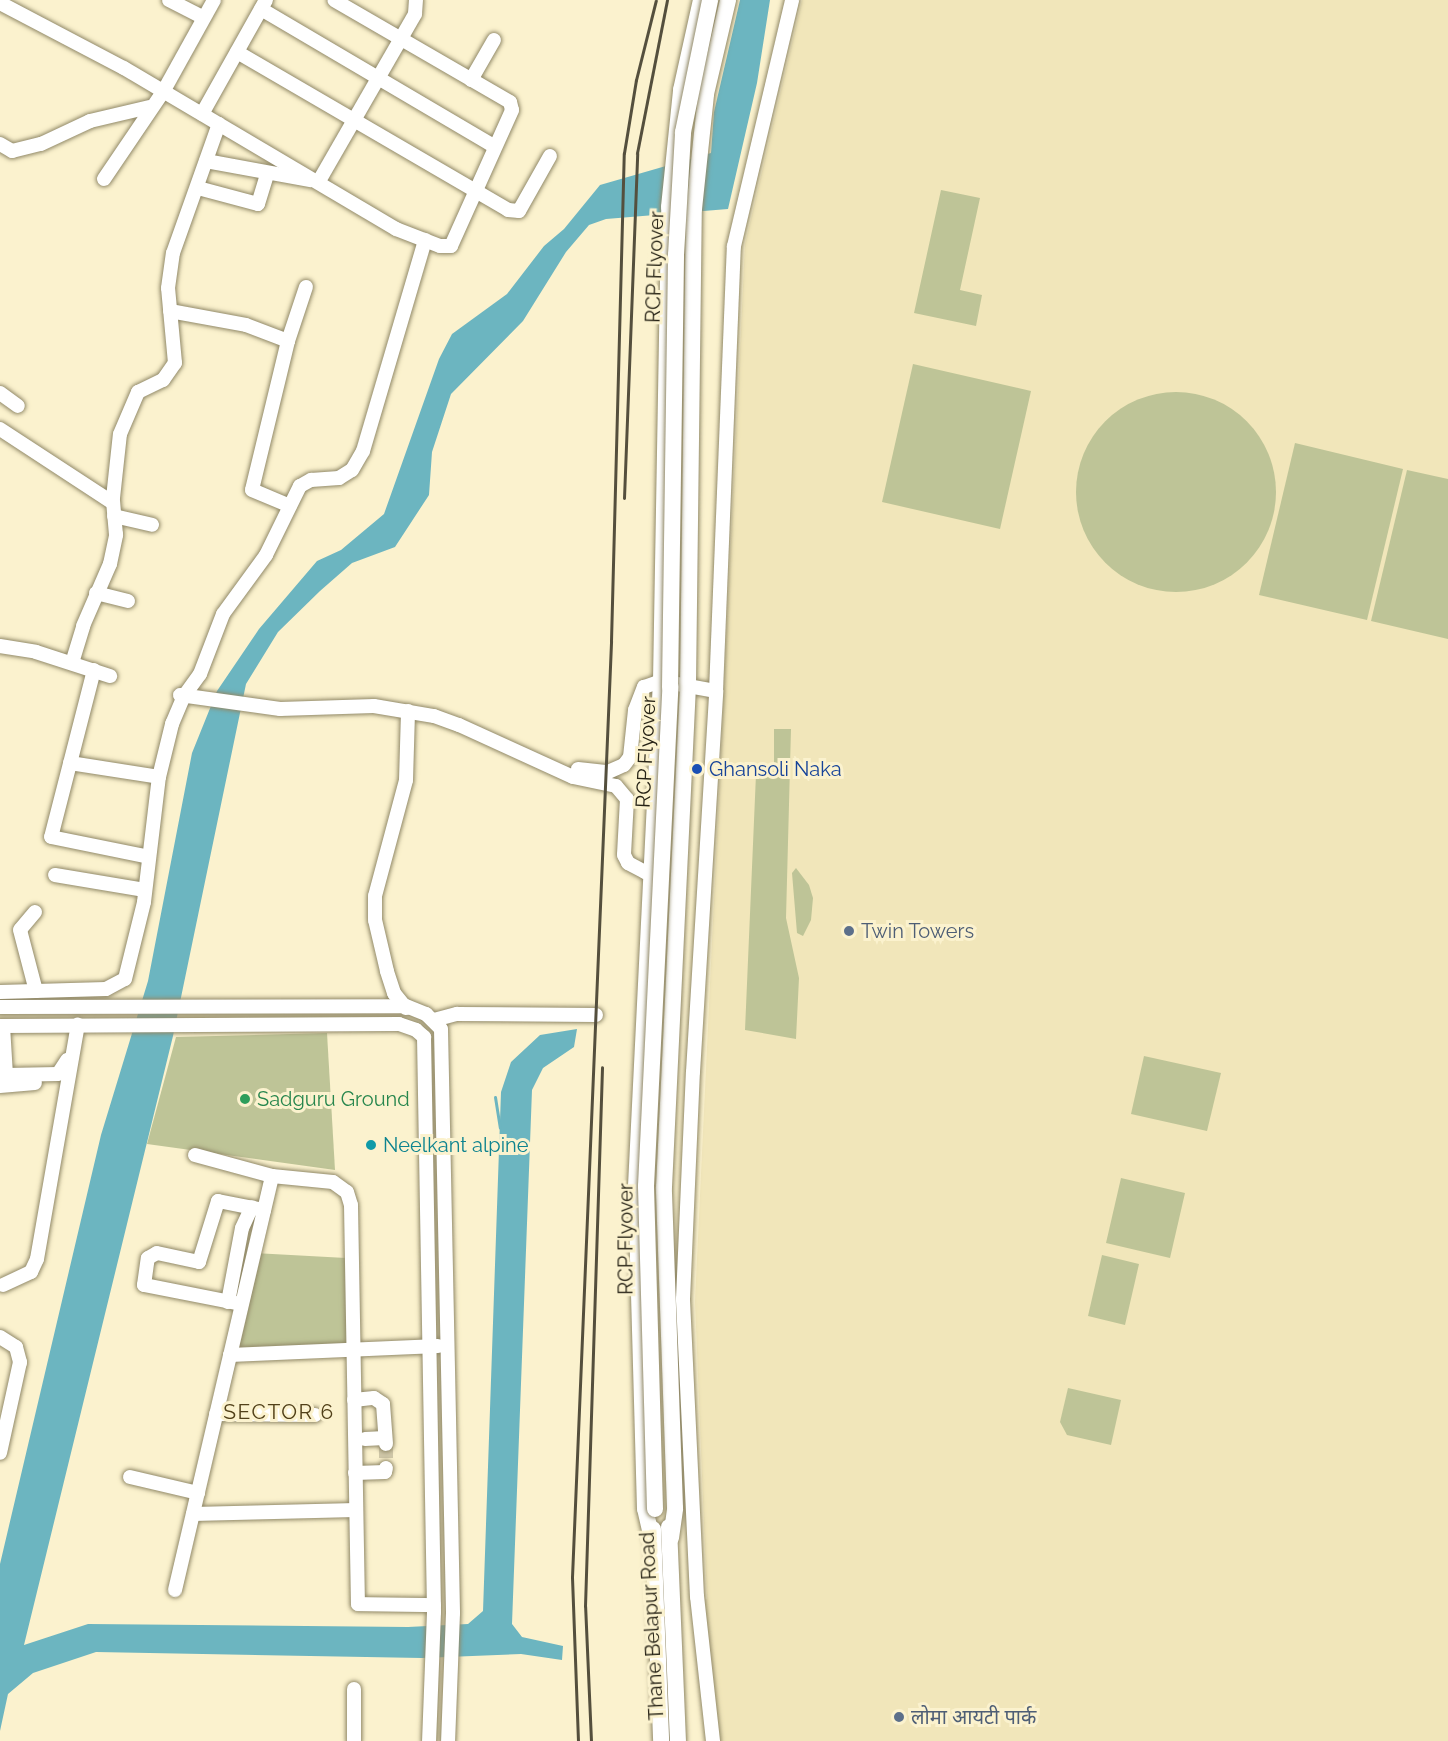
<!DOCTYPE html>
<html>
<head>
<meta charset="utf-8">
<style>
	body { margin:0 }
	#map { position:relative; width:1448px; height:1741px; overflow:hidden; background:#fbf2ce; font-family:Raleway,"Noto Sans Devanagari",sans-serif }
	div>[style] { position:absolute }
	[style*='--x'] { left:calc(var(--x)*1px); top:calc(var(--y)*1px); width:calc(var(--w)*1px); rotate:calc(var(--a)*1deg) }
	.built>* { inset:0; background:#f1e6ba }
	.green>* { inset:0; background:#bec497 }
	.round { border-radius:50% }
	.water>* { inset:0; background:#6cb5c0 }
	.stream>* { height:3px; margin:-1.5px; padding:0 1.5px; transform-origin:1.5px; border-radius:1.5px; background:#6cb5c0 }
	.minor-tunnel>* { height:14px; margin-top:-7px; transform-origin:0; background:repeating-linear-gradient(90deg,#d0c8a9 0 14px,transparent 0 21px) }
	.roads { filter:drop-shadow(0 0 2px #918968) drop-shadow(0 0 2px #918968) }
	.minor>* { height:14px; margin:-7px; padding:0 7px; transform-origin:7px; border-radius:7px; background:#fff }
	.major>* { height:16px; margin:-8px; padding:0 8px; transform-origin:8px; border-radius:8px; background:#fff }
	.rail>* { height:3px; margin:-1.5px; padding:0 1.5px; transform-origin:1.5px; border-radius:1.5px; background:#544f3d }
	.bridges { filter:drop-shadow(0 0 2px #918968) drop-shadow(0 0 2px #918968) }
	.major-bridge>* { height:16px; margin:-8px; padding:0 8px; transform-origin:8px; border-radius:8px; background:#fff }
	.dots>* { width:16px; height:16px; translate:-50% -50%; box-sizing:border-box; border:3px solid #fbf2ce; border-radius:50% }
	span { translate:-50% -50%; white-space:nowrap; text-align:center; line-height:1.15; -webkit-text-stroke:6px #fbf2ce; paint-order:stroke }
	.street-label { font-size:20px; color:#262215 }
	.transit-label { font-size:20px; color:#164399 }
	.left { translate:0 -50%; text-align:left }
	.service-label { font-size:20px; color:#4e5e75 }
	.leisure-label { font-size:20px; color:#27864d }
	.culture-label { font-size:20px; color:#0d838f }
	.neighbourhood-label { font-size:21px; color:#514019; letter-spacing:1.5px }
</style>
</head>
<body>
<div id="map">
	<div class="built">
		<div style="clip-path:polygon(802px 0,1448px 0,1448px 1741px,718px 1741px,703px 1600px,707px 1599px,695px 1301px,745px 244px)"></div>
	</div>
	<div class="green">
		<div style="clip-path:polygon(941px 190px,980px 198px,960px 290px,982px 295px,976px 326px,914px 313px)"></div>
		<div style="clip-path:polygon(913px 364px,1031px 391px,1000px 529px,882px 502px)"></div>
		<div class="round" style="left:1076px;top:392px;width:200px;height:200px"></div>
		<div style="clip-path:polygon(1295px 443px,1403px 469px,1367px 620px,1259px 595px)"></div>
		<div style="clip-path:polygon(1407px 470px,1448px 479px,1448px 639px,1371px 621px)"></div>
		<div style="clip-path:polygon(774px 729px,791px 729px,786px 918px,799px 978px,796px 1039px,745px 1030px,756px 774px,774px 771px)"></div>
		<div style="clip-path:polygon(796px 868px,809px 885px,813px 898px,811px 920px,803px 936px,797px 933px,792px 873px)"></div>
		<div style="clip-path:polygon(327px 1033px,335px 1170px,147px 1144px,176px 1037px)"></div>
		<div style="clip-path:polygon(1144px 1056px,1221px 1073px,1207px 1131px,1131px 1114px)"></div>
		<div style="clip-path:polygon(1121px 1178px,1185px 1193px,1170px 1258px,1106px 1243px)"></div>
		<div style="clip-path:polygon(253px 1253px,346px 1258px,349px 1346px,231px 1350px)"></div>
		<div style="clip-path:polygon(1102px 1255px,1139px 1264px,1125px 1325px,1088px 1316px)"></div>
		<div style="clip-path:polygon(1068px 1388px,1121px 1400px,1111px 1445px,1067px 1435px,1060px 1422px)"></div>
	</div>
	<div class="water">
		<div style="clip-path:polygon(740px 0,770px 0,757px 83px,728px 209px,606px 219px,589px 225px,566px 252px,523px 321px,451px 394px,432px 452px,429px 495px,395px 547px,352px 563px,320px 591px,278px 632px,246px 684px,173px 1036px,24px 1645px,88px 1624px,408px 1627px,468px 1624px,483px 1611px,501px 1092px,511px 1062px,540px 1035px,577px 1029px,574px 1047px,543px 1068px,532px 1090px,512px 1624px,522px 1637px,563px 1646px,562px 1660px,521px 1654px,422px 1658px,96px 1652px,33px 1673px,8px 1694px,0 1731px,0 1564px,101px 1135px,148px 981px,192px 753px,217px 691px,259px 629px,317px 561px,341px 550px,384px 514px,439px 359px,452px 334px,507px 294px,544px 246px,564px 229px,600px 185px,711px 153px,714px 112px)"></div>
	</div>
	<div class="stream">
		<div style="--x:495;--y:1097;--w:31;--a:81"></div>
	</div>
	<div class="minor-tunnel">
		<div style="--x:386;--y:1444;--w:24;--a:90"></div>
	</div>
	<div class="roads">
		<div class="minor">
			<div style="--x:169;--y:0;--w:39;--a:27"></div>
			<div style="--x:0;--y:3;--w:140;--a:27.7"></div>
			<div style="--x:124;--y:68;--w:316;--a:30.6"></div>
			<div style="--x:396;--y:229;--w:47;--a:21.1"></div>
			<div style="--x:440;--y:246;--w:11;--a:0"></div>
			<div style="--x:451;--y:246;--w:149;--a:-65.8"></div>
			<div style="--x:512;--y:110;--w:8;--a:-104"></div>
			<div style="--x:510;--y:102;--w:203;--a:-149.9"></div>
			<div style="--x:261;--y:9;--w:270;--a:30.5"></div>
			<div style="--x:237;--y:52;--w:314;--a:30.2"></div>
			<div style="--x:508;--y:210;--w:11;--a:5"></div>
			<div style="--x:519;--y:211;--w:63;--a:-60.6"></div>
			<div style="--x:471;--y:80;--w:46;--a:-60.1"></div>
			<div style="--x:202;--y:114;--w:131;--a:-60.7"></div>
			<div style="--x:0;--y:144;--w:14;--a:30"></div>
			<div style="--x:12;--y:151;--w:30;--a:-14"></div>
			<div style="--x:41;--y:144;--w:54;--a:-25.1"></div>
			<div style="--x:90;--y:121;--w:61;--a:-13.3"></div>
			<div style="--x:206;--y:161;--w:106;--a:10.4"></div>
			<div style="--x:104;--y:179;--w:105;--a:-55.9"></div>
			<div style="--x:163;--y:92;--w:105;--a:-61"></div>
			<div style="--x:319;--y:181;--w:193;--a:-60.1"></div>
			<div style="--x:415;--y:14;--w:14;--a:-86"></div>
			<div style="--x:198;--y:188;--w:62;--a:14.9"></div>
			<div style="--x:258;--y:204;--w:31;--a:-73"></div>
			<div style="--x:170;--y:311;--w:77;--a:10.4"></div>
			<div style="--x:246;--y:325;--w:45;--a:20.9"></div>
			<div style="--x:288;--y:341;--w:153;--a:103.6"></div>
			<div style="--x:252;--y:490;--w:41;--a:22.8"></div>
			<div style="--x:288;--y:341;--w:57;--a:-71.6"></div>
			<div style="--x:0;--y:393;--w:22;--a:36"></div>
			<div style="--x:0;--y:429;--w:135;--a:33.2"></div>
			<div style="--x:114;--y:516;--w:39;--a:13"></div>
			<div style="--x:96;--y:593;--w:33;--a:14"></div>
			<div style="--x:0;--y:646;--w:36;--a:9"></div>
			<div style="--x:36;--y:652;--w:78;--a:18"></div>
			<div style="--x:72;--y:663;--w:39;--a:-73"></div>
			<div style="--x:83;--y:626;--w:68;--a:-66.5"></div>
			<div style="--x:110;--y:564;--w:30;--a:-78"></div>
			<div style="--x:116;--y:535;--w:37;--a:-95"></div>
			<div style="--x:113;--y:498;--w:64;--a:-83.8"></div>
			<div style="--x:120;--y:434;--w:46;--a:-66.8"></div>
			<div style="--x:138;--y:392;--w:28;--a:-26"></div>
			<div style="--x:163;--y:380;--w:21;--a:-55"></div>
			<div style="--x:175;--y:363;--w:75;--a:-95.3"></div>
			<div style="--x:168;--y:288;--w:35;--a:-82"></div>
			<div style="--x:173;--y:253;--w:137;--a:-70.4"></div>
			<div style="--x:94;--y:670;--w:172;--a:104.4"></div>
			<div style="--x:51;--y:837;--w:100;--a:11.5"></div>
			<div style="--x:180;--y:695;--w:101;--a:8"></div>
			<div style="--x:280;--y:709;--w:94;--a:-1.8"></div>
			<div style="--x:374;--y:706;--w:61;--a:9.5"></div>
			<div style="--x:434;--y:716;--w:27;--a:20"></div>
			<div style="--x:459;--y:725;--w:125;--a:24.5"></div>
			<div style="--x:573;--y:777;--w:44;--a:11.8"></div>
			<div style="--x:616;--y:786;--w:17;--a:50"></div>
			<div style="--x:627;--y:799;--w:56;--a:93.1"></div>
			<div style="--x:624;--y:855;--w:9;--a:63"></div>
			<div style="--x:628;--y:863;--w:19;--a:28"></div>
			<div style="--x:645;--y:872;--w:15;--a:4"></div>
			<div style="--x:70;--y:763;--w:90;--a:8.9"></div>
			<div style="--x:578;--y:769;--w:30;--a:6"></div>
			<div style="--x:608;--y:772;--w:17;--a:-24"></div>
			<div style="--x:624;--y:765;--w:10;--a:-53"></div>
			<div style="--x:630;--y:757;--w:47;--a:-83.9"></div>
			<div style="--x:635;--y:710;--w:25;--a:-69"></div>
			<div style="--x:644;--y:687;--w:18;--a:-19"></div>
			<div style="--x:661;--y:681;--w:56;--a:10.3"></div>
			<div style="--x:55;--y:875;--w:91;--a:9.5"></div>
			<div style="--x:35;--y:912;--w:23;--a:130"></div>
			<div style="--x:20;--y:930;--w:63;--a:75.3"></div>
			<div style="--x:0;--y:992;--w:106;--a:-1.6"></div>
			<div style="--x:106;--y:989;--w:21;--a:-28"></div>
			<div style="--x:125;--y:979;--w:79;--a:-76.1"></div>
			<div style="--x:144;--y:902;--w:126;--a:-83.2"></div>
			<div style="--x:159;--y:777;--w:55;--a:-76.2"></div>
			<div style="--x:172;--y:724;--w:30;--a:-67"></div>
			<div style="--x:184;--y:696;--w:27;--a:-54"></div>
			<div style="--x:200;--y:674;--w:64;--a:-69"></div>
			<div style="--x:223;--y:614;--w:73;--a:-53.9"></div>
			<div style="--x:266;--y:555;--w:77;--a:-63.8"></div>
			<div style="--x:300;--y:486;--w:13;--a:-29"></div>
			<div style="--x:311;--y:480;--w:28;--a:-4"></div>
			<div style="--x:339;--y:478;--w:15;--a:-32"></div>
			<div style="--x:352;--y:470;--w:22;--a:-60"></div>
			<div style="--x:363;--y:451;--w:220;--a:-73.6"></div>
			<div style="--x:0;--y:1007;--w:406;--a:-0.1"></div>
			<div style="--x:406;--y:1006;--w:22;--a:22"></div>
			<div style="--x:426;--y:1014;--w:21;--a:45"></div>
			<div style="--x:441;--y:1029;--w:584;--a:88.82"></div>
			<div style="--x:453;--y:1613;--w:128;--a:92.2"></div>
			<div style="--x:406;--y:1008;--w:19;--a:-129"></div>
			<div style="--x:394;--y:993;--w:23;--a:-108"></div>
			<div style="--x:387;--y:971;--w:52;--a:-103.2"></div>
			<div style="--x:375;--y:920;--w:24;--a:-90"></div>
			<div style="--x:375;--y:896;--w:120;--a:-75"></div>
			<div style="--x:406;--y:780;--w:69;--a:-88.3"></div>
			<div style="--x:434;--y:1020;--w:24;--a:-15"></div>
			<div style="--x:457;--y:1014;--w:139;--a:0.4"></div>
			<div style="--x:0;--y:1026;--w:399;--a:-0.3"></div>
			<div style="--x:399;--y:1024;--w:18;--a:19"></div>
			<div style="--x:416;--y:1030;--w:11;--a:41"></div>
			<div style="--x:424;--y:1037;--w:575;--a:89"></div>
			<div style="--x:434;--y:1612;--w:129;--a:92.2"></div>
			<div style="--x:6;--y:1075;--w:52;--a:-1.1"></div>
			<div style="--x:58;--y:1074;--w:17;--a:-57"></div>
			<div style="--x:0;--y:1076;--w:6;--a:-9"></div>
			<div style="--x:6;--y:1075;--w:49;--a:-93.5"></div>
			<div style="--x:0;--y:1086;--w:35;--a:-5"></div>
			<div style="--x:195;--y:1155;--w:80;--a:15.3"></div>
			<div style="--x:272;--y:1176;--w:61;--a:5.6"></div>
			<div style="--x:333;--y:1182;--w:17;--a:36"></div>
			<div style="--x:347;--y:1192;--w:14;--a:73"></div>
			<div style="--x:351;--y:1205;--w:399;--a:89"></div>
			<div style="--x:358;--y:1604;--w:76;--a:0.8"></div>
			<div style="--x:3;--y:1285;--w:31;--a:-25"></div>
			<div style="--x:31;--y:1272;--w:14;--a:-65"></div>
			<div style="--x:37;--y:1259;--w:238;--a:-80.1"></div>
			<div style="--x:228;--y:1302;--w:75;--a:-79.3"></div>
			<div style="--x:242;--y:1228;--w:23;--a:-65"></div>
			<div style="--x:241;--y:1304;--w:99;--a:-168.9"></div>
			<div style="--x:144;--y:1285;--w:27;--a:-82"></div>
			<div style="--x:148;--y:1258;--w:10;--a:-29"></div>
			<div style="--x:157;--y:1253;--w:43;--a:12.1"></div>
			<div style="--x:199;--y:1262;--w:64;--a:-72.7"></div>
			<div style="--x:218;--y:1201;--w:47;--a:11.1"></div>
			<div style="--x:0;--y:1337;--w:19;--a:32"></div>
			<div style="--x:16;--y:1347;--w:16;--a:75"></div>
			<div style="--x:20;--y:1362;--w:93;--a:102.4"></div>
			<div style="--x:230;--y:1355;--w:208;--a:-2.5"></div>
			<div style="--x:354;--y:1400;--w:20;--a:-6"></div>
			<div style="--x:374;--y:1398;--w:11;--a:34"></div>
			<div style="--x:383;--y:1404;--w:40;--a:85.7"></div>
			<div style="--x:216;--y:1414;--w:99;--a:0.6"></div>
			<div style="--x:365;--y:1439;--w:20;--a:-3"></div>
			<div style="--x:355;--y:1473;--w:30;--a:-2"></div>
			<div style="--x:385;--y:1472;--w:4;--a:-76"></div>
			<div style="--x:130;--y:1477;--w:70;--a:13.2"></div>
			<div style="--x:193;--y:1514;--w:163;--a:-1.4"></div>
			<div style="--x:175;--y:1590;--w:425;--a:-76.8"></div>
			<div style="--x:354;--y:1689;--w:52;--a:90"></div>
			<div style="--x:713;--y:1741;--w:145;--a:-96.3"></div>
			<div style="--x:697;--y:1597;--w:298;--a:-92.7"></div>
			<div style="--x:683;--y:1299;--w:227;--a:-87.5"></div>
			<div style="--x:693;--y:1072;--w:382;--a:-86.5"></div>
			<div style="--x:716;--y:691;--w:445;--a:-87.7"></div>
			<div style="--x:734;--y:246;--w:253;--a:-76.7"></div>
		</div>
		<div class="major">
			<div style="--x:669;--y:1527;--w:214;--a:87.6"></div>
			<div style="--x:653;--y:1529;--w:212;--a:87.8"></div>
			<div style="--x:671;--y:1538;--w:30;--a:-82"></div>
			<div style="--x:675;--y:1508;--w:321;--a:-92"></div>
			<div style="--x:664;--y:1187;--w:503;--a:-87.26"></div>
			<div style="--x:688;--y:685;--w:476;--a:-89.3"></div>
			<div style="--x:694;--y:209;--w:116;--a:-84"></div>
			<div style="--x:706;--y:94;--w:97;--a:-76.8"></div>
			<div style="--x:652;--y:1539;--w:31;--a:-103"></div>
			<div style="--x:645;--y:1509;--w:323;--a:-91.6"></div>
			<div style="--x:636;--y:1186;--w:506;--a:-87.17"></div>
			<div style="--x:661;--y:681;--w:474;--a:-89"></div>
			<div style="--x:669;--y:207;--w:118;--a:-84.1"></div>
			<div style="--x:681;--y:90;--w:92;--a:-77.5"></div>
		</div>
	</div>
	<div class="rail">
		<div style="--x:624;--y:498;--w:345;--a:-87.8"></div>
		<div style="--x:637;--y:153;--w:156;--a:-78.9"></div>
		<div style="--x:578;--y:1741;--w:164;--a:-92.1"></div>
		<div style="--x:572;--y:1577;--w:937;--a:-87.61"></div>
		<div style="--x:611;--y:641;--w:488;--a:-88.5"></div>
		<div style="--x:624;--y:153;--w:74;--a:-80.7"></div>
		<div style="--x:636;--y:80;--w:82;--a:-76"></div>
		<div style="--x:591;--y:1741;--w:135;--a:-92.5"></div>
		<div style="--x:585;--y:1606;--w:539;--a:-88.19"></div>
	</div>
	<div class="bridges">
		<div class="major-bridge">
			<div style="--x:655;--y:1509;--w:323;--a:-91.6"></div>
			<div style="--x:646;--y:1186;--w:500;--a:-87.2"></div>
			<div style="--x:670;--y:687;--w:432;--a:-89.2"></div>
			<div style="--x:676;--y:255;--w:123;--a:-86.7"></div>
			<div style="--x:683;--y:132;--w:135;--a:-78.4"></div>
		</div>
	</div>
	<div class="dots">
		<div style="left:697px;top:769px;background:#1a4fb4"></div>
		<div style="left:849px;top:931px;background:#5c6f8a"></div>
		<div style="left:245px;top:1099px;background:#2e9e5b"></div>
		<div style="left:371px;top:1145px;background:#0f9aa8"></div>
		<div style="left:899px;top:1717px;background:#5c6f8a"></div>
	</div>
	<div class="street-label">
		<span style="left:655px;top:267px;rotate:-88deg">RCP Flyover</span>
		<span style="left:646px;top:752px;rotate:-87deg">RCP Flyover</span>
		<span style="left:626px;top:1239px;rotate:-90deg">RCP Flyover</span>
		<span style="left:652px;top:1626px;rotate:-93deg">Thane Belapur Road</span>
	</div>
	<div class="transit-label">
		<span class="left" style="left:709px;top:769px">Ghansoli Naka</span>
	</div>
	<div class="service-label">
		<span class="left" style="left:861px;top:931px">Twin Towers</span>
		<span class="left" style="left:911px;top:1717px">लोमा आयटी पार्क</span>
	</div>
	<div class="leisure-label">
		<span class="left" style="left:257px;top:1099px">Sadguru Ground</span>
	</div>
	<div class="culture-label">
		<span class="left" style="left:383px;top:1145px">Neelkant alpine</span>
	</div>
	<div class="neighbourhood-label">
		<span style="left:279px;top:1412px">SECTOR 6</span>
	</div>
</div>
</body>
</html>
